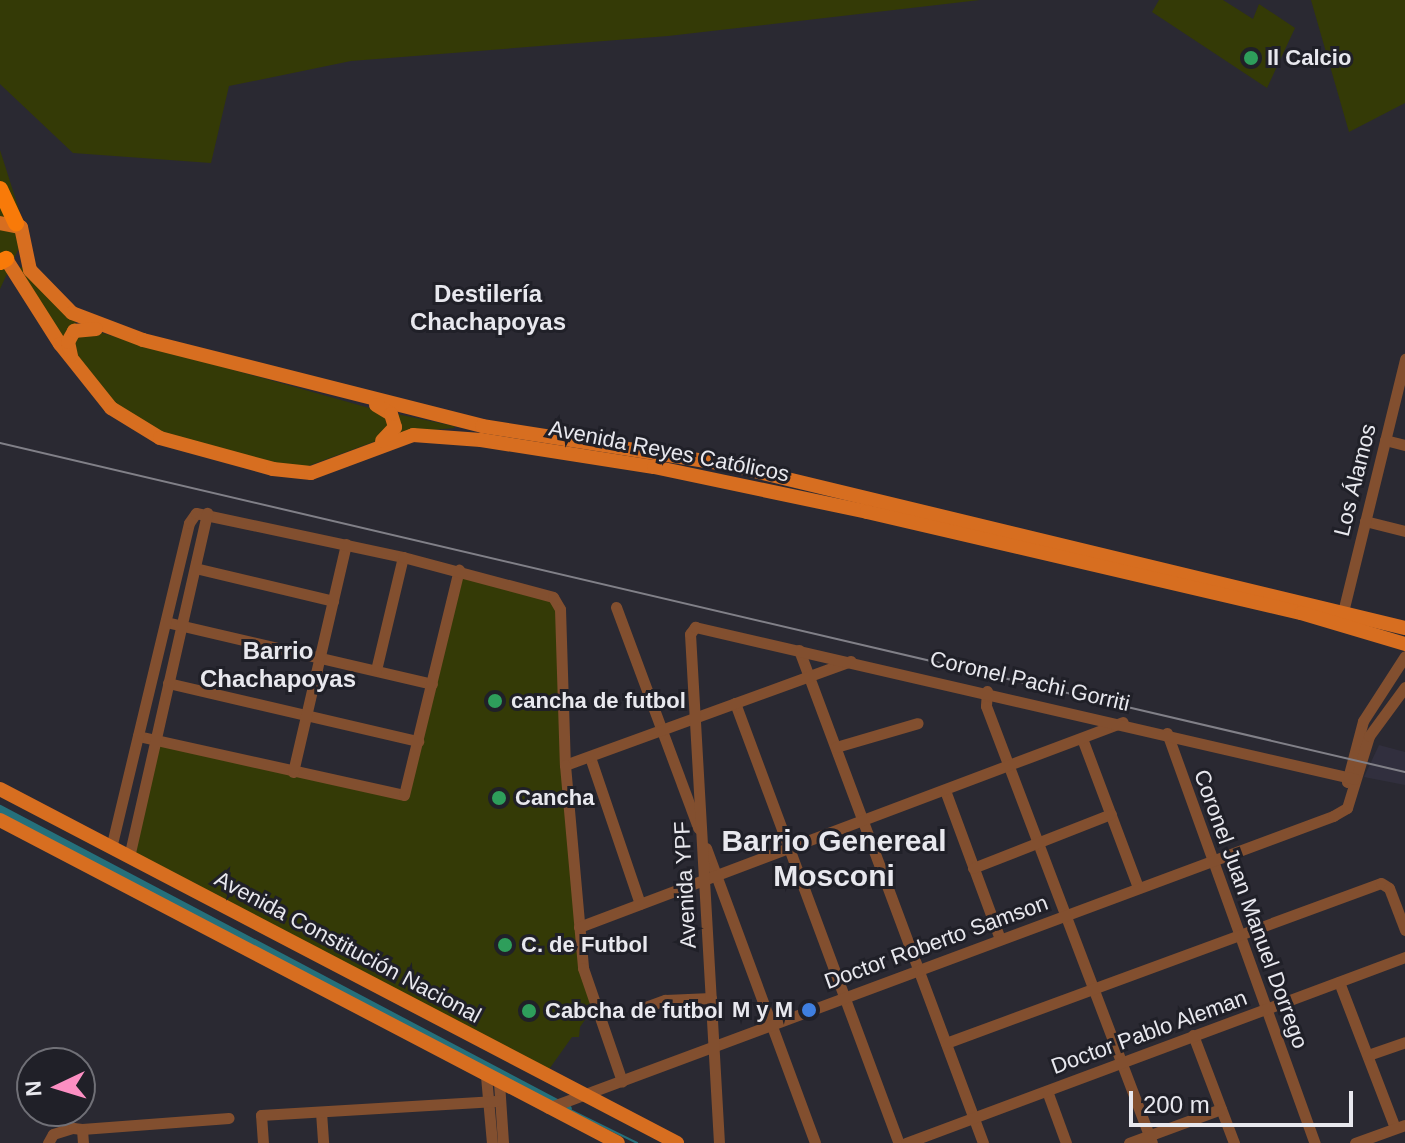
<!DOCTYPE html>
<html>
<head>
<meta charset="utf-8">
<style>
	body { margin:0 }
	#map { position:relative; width:1405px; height:1143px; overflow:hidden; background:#2a2932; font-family:Helvetica,sans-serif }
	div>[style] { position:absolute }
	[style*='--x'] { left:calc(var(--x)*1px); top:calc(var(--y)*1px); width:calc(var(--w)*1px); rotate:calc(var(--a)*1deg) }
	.built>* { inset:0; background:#312f3e }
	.green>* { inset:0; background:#343a06 }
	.stream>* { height:2px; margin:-1px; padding:0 1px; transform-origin:1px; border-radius:1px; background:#25707b }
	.canal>* { height:8px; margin:-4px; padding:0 4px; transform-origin:4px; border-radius:4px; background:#25707b }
	.minor>* { height:11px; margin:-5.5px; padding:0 5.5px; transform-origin:5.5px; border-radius:5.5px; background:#824f2f }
	.major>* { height:14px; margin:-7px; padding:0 7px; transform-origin:7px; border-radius:7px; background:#d76e20 }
	.highway>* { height:16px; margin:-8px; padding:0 8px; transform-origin:8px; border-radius:8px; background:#f87a09 }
	.rail>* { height:2px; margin:-1px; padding:0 1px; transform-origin:1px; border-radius:1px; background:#818088 }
	.dots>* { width:22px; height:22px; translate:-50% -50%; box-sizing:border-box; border:4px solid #202028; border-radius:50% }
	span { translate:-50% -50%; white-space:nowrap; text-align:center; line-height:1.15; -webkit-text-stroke:6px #202028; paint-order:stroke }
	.poi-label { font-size:22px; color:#e8e8ee; font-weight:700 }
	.left { translate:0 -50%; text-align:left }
	.right { translate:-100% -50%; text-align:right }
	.street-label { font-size:22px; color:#e8e8ee }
	.neighbourhood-label { font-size:24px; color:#e8e8ee; font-weight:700 }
	.district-label { font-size:30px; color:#e8e8ee; font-weight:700 }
	.north { position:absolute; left:16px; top:1047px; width:80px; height:80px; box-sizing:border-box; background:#202028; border:2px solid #707077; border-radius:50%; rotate:266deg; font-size:22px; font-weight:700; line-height:32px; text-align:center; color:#e8e8ee }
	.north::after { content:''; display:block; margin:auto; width:28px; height:36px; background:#fc8fc3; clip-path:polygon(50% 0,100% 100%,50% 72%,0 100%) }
	.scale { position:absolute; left:1129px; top:1091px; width:224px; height:36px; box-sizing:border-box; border:4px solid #e8e8ee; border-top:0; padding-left:10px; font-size:24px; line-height:28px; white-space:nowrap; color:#e8e8ee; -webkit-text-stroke:6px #202028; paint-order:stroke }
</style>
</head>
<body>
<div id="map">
	<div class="built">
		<div style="clip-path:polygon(1379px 745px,1405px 752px,1405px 785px,1364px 777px)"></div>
	</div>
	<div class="green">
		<div style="clip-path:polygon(0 0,980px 0,668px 36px,351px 61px,229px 86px,211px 163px,73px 153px,0 84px)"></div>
		<div style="clip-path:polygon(1159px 0,1223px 0,1253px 19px,1259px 4px,1295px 28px,1267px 88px,1152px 12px)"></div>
		<div style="clip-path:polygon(1311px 0,1405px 0,1405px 103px,1349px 132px)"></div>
		<div style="clip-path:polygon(0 150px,21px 216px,19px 248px,0 289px)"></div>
		<div style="clip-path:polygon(22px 267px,76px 323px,64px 341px,18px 268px)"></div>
		<div style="clip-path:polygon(88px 329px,380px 411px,389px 417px,387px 437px,308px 466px,283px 466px,164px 433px,123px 413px,71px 349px,72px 338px)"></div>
		<div style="clip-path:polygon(397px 414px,454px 426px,455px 428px,398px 433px)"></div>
		<div style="clip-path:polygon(459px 570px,557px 600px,583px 963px,594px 1007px,580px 1027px,579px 1037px,572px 1037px,545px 1075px,129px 857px,155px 740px,401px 796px)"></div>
	</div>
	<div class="stream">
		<div style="--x:568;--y:1109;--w:77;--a:26.2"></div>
	</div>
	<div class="canal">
		<div style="--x:0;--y:809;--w:642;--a:27.84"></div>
	</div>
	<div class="minor">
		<div style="--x:1385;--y:440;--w:21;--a:14"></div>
		<div style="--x:1365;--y:521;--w:41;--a:14"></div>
		<div style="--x:195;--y:568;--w:142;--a:13.4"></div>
		<div style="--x:616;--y:607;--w:236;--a:69.6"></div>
		<div style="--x:1341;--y:620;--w:269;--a:-76.2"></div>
		<div style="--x:166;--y:622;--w:273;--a:13.1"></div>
		<div style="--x:799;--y:650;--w:526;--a:69.53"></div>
		<div style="--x:376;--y:670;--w:116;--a:-76.6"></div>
		<div style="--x:168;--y:683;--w:257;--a:13.1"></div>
		<div style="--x:987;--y:691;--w:15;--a:94"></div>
		<div style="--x:986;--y:706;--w:467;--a:69.2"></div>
		<div style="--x:735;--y:703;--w:470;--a:69.6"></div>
		<div style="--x:1167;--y:733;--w:436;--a:70.2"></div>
		<div style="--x:138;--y:736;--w:272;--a:12.5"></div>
		<div style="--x:404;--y:795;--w:232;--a:-76.3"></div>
		<div style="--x:1083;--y:741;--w:156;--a:69.4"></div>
		<div style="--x:836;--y:747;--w:85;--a:-16.3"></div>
		<div style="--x:590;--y:757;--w:155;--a:71.2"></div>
		<div style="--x:565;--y:765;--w:304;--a:-20"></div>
		<div style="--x:293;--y:772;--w:234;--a:-76.9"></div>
		<div style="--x:1347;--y:782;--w:63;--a:-75.3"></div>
		<div style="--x:1363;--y:721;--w:77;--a:-57.1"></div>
		<div style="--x:946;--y:793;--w:156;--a:69.7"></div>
		<div style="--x:111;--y:848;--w:334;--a:-76.5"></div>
		<div style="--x:189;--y:523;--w:12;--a:-55"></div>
		<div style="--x:196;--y:513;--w:212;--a:12"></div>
		<div style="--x:403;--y:557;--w:155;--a:14.9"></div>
		<div style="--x:553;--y:597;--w:14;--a:60"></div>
		<div style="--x:560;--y:609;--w:156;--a:88.2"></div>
		<div style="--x:565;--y:765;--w:204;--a:84.9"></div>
		<div style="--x:583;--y:968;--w:120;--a:71"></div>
		<div style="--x:706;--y:848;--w:314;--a:69.7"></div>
		<div style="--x:129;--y:857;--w:353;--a:-77.2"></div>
		<div style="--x:973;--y:868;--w:148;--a:-21.4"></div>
		<div style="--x:579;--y:927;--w:581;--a:-20.65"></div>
		<div style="--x:1339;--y:982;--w:156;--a:69"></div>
		<div style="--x:640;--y:1009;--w:27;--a:-20"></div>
		<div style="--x:665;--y:1000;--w:46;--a:-2.5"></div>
		<div style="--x:1193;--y:1035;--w:116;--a:69.2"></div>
		<div style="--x:946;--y:1043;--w:463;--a:-20.2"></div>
		<div style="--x:1381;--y:883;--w:9;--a:32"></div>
		<div style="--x:1389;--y:888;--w:45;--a:69.1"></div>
		<div style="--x:1368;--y:1055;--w:39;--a:-19"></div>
		<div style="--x:486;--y:1076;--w:67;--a:84.9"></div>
		<div style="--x:499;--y:1082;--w:61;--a:86.2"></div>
		<div style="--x:1047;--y:1091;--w:55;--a:69.9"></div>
		<div style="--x:548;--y:1108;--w:838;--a:-20.4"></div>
		<div style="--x:1333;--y:816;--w:16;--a:-30"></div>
		<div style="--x:1347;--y:808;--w:75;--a:-73"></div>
		<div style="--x:1369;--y:736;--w:61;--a:-53.7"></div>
		<div style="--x:321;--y:1112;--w:31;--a:86"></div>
		<div style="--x:82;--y:1129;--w:147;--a:-4.3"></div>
		<div style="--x:48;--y:1143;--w:10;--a:-61"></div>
		<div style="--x:53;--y:1134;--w:21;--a:-17"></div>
		<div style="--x:73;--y:1128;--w:9;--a:6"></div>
		<div style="--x:82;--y:1129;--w:14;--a:86"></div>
		<div style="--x:263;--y:1143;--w:28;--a:-94"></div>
		<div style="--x:261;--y:1115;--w:239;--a:-3.4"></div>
		<div style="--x:719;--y:1143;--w:510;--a:-93.26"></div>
		<div style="--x:690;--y:634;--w:9;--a:-54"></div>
		<div style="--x:695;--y:627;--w:677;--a:12.97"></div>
		<div style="--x:906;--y:1143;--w:533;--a:-20.44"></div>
		<div style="--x:1129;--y:1143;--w:98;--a:-20.3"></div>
		<div style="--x:1355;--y:1143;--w:53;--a:-19.8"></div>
	</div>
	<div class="major">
		<div style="--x:0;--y:223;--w:21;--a:11"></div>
		<div style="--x:21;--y:227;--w:44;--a:78.2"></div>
		<div style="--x:30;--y:270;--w:60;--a:45.7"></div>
		<div style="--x:72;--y:313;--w:76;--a:20.8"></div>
		<div style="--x:143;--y:340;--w:350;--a:14.2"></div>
		<div style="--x:482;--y:426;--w:246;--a:8.9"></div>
		<div style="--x:725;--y:464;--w:699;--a:13.56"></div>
		<div style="--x:6;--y:259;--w:101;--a:57.6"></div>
		<div style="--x:60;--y:344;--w:82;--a:51.4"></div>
		<div style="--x:111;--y:408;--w:57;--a:31.5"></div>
		<div style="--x:160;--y:438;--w:117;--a:15.3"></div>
		<div style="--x:273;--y:469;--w:38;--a:6"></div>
		<div style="--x:311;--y:473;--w:109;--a:-20.4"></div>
		<div style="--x:413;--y:435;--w:68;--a:4.2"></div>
		<div style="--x:481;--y:440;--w:175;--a:8.9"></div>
		<div style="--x:654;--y:467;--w:218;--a:11.9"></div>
		<div style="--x:867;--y:512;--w:446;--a:13.1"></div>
		<div style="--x:1301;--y:613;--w:109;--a:16.6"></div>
		<div style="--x:71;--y:356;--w:14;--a:-102"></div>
		<div style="--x:68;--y:342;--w:13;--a:-61"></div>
		<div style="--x:74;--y:331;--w:22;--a:-5"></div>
		<div style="--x:376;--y:405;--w:17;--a:31"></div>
		<div style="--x:391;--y:414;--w:14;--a:73"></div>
		<div style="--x:395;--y:427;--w:19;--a:133"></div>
		<div style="--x:0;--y:789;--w:764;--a:27.6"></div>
		<div style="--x:0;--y:820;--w:697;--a:27.59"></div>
	</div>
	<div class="highway">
		<div style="--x:0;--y:189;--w:38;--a:65"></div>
		<div style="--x:0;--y:262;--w:7;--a:-27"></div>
	</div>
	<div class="rail">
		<div style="--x:0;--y:443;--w:1443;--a:13.18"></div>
	</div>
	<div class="dots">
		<div style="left:1251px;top:58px;background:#2e9e5b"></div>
		<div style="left:495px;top:701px;background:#2e9e5b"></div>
		<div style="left:499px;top:798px;background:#2e9e5b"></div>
		<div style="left:505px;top:945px;background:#2e9e5b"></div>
		<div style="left:809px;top:1010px;background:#3f7fe0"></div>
		<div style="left:529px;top:1011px;background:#2e9e5b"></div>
	</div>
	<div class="poi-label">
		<span class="left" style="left:1267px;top:58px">Il Calcio</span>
		<span class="left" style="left:511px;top:701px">cancha de futbol</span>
		<span class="left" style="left:515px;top:798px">Cancha</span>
		<span class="left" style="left:521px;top:945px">C. de Futbol</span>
		<span class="right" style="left:793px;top:1010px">M y M</span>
		<span class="left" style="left:545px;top:1011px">Cabcha de futbol</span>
	</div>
	<div class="street-label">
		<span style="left:669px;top:451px;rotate:11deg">Avenida Reyes Católicos</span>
		<span style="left:1355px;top:480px;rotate:-76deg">Los Álamos</span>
		<span style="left:1030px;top:681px;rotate:13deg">Coronel Pachi Gorriti</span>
		<span style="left:685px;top:885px;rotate:-93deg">Avenida YPF</span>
		<span style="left:1251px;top:909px;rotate:70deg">Coronel Juan Manuel Dorrego</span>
		<span style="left:936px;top:942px;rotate:-20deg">Doctor Roberto Samson</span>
		<span style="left:348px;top:947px;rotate:28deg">Avenida Constitución Nacional</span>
		<span style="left:1149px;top:1032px;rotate:-20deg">Doctor Pablo Aleman</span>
	</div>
	<div class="neighbourhood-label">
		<span style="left:488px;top:308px">Destilería<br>Chachapoyas</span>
		<span style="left:278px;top:665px">Barrio<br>Chachapoyas</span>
	</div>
	<div class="district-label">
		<span style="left:834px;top:858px">Barrio Genereal<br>Mosconi</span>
	</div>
	<div class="north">N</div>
	<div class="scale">200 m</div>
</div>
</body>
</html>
